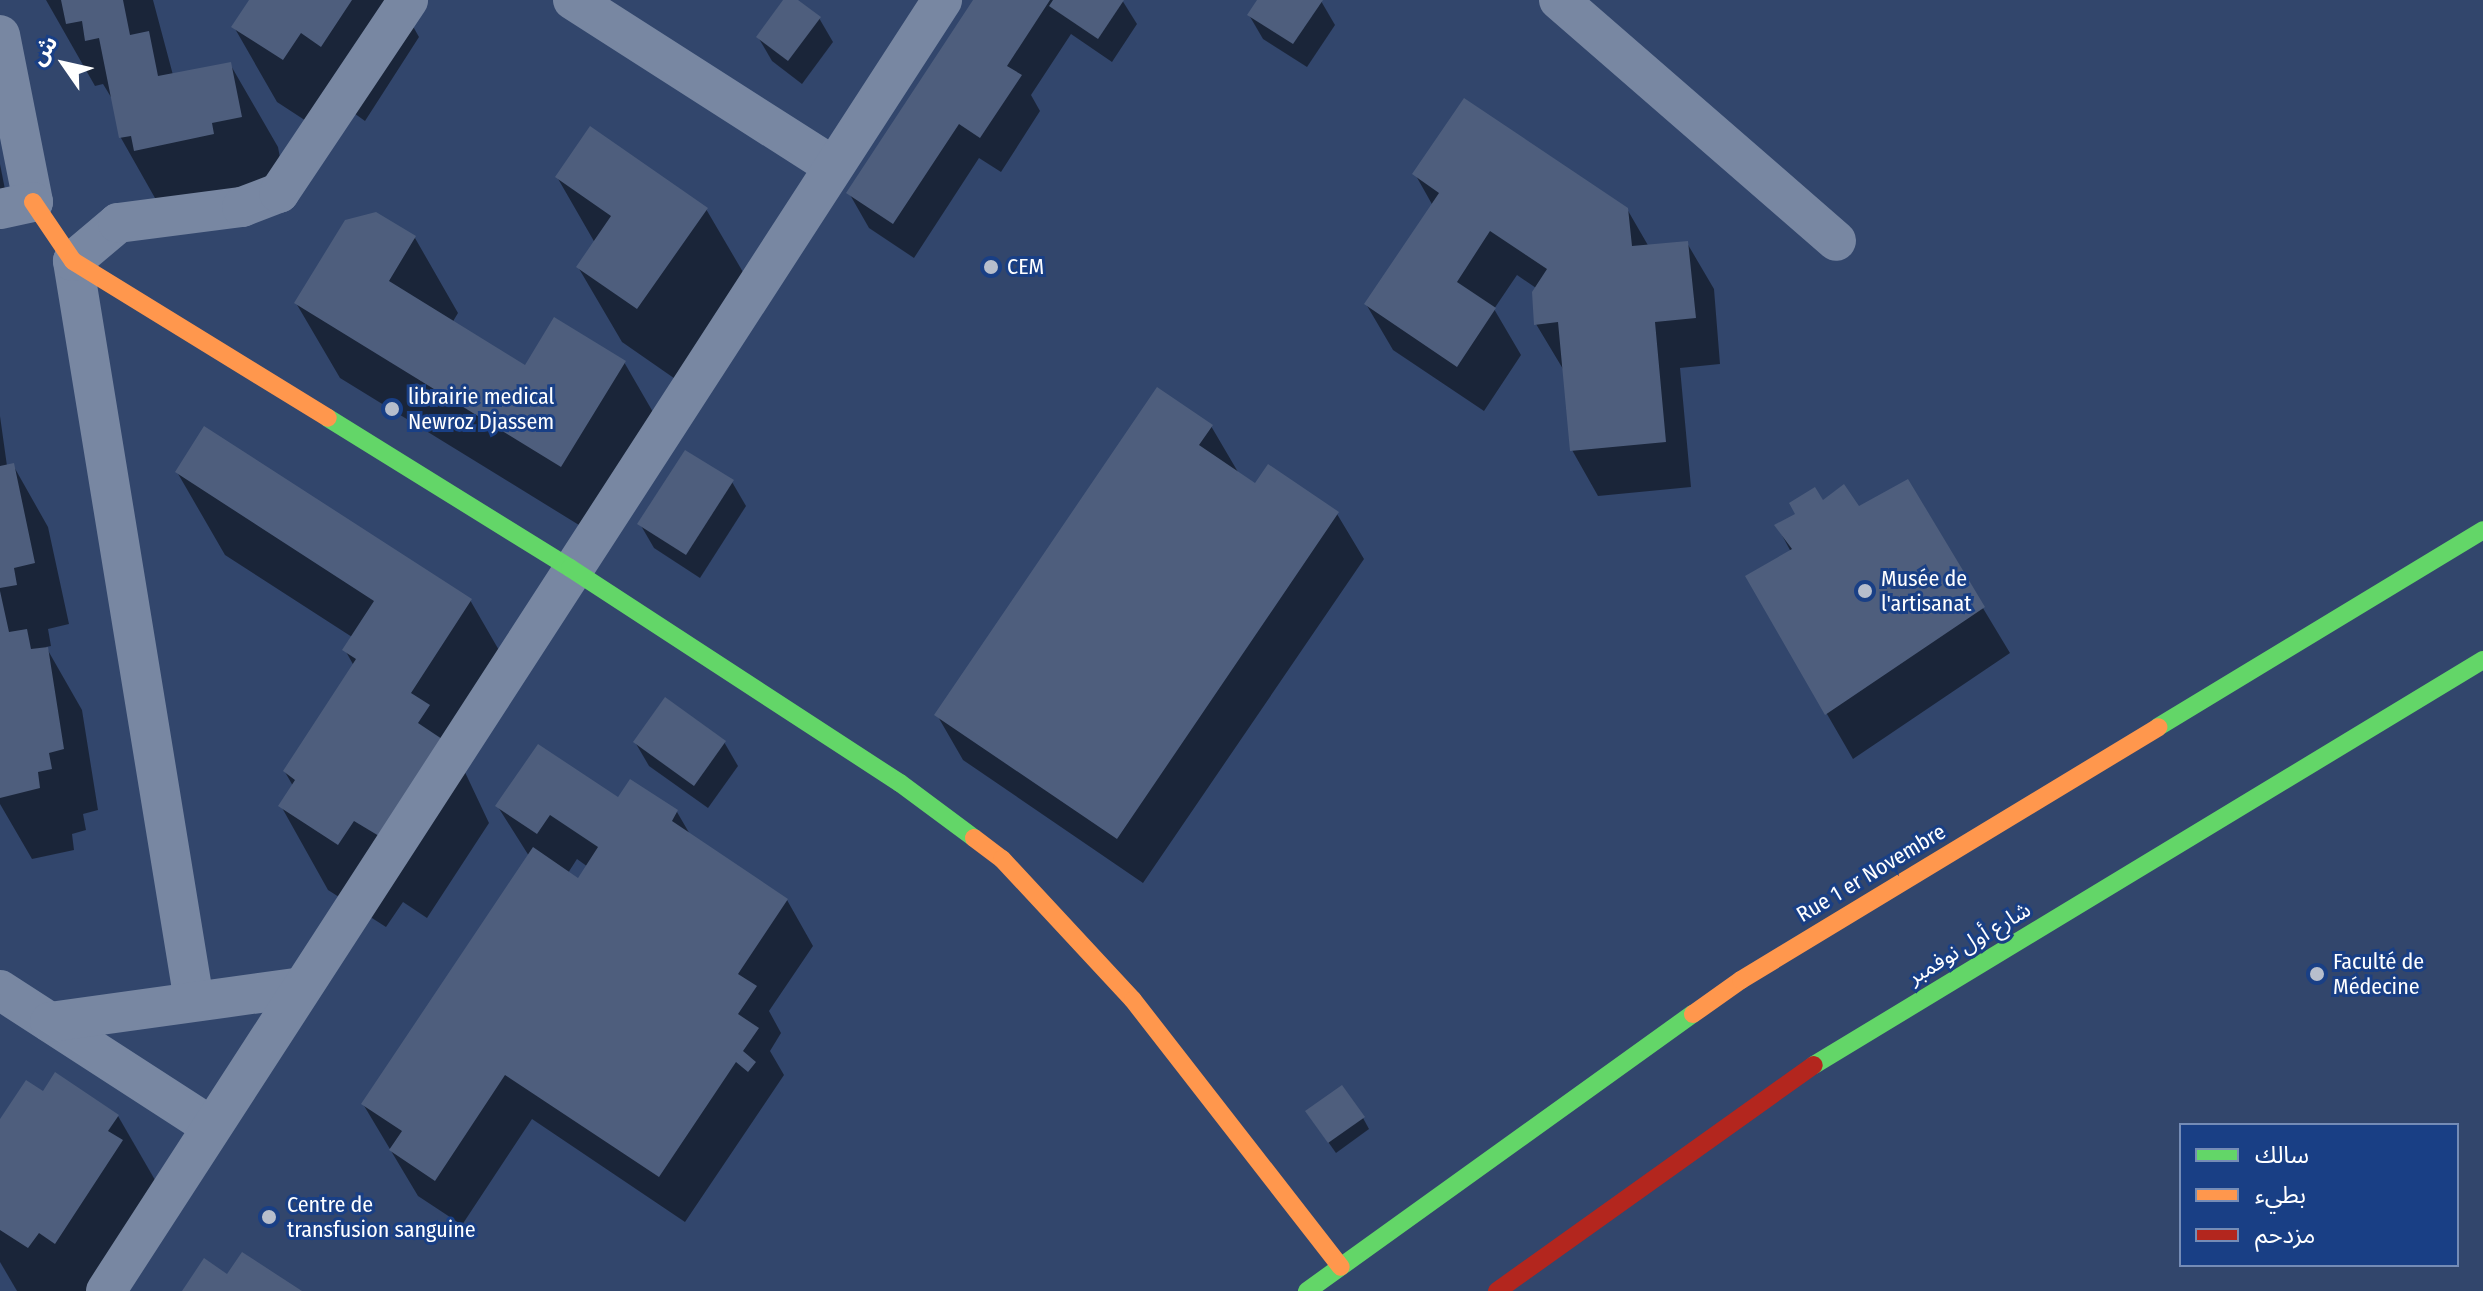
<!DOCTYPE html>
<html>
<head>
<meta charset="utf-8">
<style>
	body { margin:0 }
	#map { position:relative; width:2483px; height:1291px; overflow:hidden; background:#32466c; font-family:"Fira Sans Condensed","Noto Sans Arabic",sans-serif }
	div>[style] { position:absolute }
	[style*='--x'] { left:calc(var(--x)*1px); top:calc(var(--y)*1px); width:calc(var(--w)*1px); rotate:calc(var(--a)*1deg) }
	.shadow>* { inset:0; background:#0007 }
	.building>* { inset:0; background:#4e5e7d }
	.street>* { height:40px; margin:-20px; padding:0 20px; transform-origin:20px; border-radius:20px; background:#7887a2 }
	.fast>* { height:18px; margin:-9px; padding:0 9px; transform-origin:9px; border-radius:9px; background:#63d668 }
	.slow>* { height:18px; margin:-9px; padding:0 9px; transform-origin:9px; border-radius:9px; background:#ff974d }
	.jam>* { height:18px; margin:-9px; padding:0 9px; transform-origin:9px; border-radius:9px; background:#b3261e }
	.dots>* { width:22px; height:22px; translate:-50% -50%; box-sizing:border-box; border:4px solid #193f85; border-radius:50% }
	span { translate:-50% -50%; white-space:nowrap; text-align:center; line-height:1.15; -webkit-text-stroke:6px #193f85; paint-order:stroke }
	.poi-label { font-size:22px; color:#fff }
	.left { translate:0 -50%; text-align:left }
	.street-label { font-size:22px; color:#fff }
	.legend { position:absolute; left:2179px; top:1123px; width:280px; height:144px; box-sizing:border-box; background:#193f85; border:2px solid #758cb6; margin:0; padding:10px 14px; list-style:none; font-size:24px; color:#fff }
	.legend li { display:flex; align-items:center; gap:16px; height:40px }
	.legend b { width:40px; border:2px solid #758cb6 }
	.north { position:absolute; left:24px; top:24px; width:80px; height:80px; -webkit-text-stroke:6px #193f85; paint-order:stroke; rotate:304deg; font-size:22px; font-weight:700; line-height:32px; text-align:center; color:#fff }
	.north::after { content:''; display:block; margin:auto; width:28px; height:36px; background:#fff; clip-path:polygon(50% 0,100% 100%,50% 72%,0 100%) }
</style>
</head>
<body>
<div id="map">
	<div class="shadow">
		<div style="clip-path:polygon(46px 0,153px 0,173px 75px,230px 64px,278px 147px,288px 200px,168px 221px,121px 138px,114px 102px,103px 84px,95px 86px)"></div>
		<div style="clip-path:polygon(251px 0,414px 0,406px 14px,419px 37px,365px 121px,344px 106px,326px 134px,277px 102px,234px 27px)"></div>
		<div style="clip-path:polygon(786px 0,794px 0,819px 18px,833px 42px,802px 84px,772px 61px,758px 37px)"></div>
		<div style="clip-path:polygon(975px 0,1122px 0,1137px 24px,1112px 62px,1071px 34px,1031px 95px,1040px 111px,1001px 172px,979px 158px,914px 258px,869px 228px,849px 193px)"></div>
		<div style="clip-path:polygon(1259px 0,1321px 1px,1335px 25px,1307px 67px,1263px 39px,1249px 15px)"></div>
		<div style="clip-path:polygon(0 164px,10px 215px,0 217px)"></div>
		<div style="clip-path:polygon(1415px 174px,1627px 209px,1649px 247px,1687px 243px,1714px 289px,1720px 364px,1680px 368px,1691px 487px,1598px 496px,1572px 450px,1563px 369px,1536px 324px,1536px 288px,1517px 275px,1494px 309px,1521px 355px,1484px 411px,1393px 350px,1366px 304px,1433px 206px)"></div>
		<div style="clip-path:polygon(557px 177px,706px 209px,750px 284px,681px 383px,622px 342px,578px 267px,595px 243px)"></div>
		<div style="clip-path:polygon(415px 238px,458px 313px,452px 323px,526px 368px,624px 362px,668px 438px,605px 541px,340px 378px,296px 303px)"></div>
		<div style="clip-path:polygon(0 416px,7px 466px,13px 465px,48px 527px,69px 624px,48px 629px,51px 646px,46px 647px,82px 710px,98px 810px,83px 814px,86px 830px,72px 834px,74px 850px,32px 859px,0 804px)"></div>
		<div style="clip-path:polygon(1211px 426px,1238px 472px,1256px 486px,1337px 514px,1364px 559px,1143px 883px,963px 760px,937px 715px)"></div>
		<div style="clip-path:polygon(177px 472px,470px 600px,518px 683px,463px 768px,489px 823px,427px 918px,403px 902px,386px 927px,328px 890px,281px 806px,293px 786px,285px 772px,354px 666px,345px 650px,352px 637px,225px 555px)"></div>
		<div style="clip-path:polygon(732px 482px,746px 506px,700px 578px,654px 548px,640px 524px)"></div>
		<div style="clip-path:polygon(1907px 482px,2010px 653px,1853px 759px,1747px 576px,1791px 552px,1777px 526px,1822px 503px,1858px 508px)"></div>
		<div style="clip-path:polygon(635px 742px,724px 742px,738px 766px,708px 808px,649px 766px)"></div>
		<div style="clip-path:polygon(evenodd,619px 800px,677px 812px,691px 836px,787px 900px,813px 946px,769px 1011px,781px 1033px,770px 1051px,784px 1075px,685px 1222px,532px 1119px,462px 1225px,418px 1196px,363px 1104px,529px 856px,498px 807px,619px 800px,577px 859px,588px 867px,579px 880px,568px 873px,577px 859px)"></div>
		<div style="clip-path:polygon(43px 1094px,118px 1116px,166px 1199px,126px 1291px,17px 1291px,0 1262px,0 1123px)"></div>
		<div style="clip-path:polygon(1363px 1118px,1369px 1129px,1336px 1153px,1314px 1122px)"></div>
	</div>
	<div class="building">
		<div style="clip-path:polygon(61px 0,123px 0,130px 35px,149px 31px,158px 76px,231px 62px,242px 117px,212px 123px,214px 134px,134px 151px,131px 136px,119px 138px,99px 38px,85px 41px,82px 21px,66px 24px)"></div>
		<div style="clip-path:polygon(249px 0,352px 0,321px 47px,301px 33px,283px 60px,231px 27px)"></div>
		<div style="clip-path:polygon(783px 0,798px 0,821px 17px,788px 61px,756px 37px)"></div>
		<div style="clip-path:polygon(973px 0,1050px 0,1007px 66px,1022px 75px,980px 138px,959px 124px,893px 224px,846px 193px)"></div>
		<div style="clip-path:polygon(1053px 0,1124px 0,1098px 39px,1049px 6px)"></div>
		<div style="clip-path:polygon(1257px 0,1323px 0,1293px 44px,1247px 15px)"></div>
		<div style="clip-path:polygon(1464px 98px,1628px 208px,1632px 246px,1688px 241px,1696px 318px,1655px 322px,1666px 442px,1570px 451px,1558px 322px,1534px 325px,1532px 292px,1547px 269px,1490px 231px,1457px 282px,1496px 308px,1457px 367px,1364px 304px,1439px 193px,1412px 174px)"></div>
		<div style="clip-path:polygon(590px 126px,708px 208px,637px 309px,576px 267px,611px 216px,555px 177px)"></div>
		<div style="clip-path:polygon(376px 212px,416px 236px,389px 281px,525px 365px,554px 317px,626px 361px,561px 467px,294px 303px,345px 220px)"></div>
		<div style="clip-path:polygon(1157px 387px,1213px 425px,1199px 445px,1255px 483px,1268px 464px,1339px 512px,1117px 839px,934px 715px)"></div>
		<div style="clip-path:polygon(204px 426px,472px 599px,411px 693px,430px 705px,418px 723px,442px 739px,379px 836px,354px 821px,338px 845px,278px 806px,295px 780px,283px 771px,356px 659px,342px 650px,374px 601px,175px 472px)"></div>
		<div style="clip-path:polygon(685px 450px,734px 480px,686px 555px,637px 524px)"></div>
		<div style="clip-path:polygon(14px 463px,35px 563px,14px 568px,17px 585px,0 588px,0 466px)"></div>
		<div style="clip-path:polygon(1908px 479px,1985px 607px,1825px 715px,1745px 576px,1792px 549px,1774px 525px,1795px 514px,1789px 503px,1815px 487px,1823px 500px,1844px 484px,1859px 506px)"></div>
		<div style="clip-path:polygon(0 591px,9px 632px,27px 629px,31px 649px,48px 647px,64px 749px,49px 753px,52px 769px,38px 772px,40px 788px,0 798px)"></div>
		<div style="clip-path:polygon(665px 697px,726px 741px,694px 786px,633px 742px)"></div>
		<div style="clip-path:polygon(538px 744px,618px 797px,630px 779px,678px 810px,672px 821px,788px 899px,738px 974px,757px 986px,738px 1014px,759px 1028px,743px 1051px,756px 1062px,748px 1072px,736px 1062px,659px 1177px,505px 1075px,435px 1181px,389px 1150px,402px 1131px,361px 1104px,533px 847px,578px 878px,598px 847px,550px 815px,537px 834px,495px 806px)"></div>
		<div style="clip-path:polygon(55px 1072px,119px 1115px,108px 1131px,123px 1140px,55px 1244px,39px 1233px,28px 1248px,0 1230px,0 1119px,26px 1080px,43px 1091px)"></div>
		<div style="clip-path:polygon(1342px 1085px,1365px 1117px,1328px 1143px,1305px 1111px)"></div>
		<div style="clip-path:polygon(242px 1252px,302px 1291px,182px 1291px,204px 1258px,227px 1274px)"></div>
	</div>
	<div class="street">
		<div style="--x:573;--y:0;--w:308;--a:32.6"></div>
		<div style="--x:1559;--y:0;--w:367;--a:41"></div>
		<div style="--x:0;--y:35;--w:170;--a:78.8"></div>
		<div style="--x:33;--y:202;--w:34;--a:168"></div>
		<div style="--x:0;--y:990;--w:252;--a:32.9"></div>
		<div style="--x:194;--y:1001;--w:750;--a:-99.29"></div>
		<div style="--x:73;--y:261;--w:59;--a:-40.2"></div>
		<div style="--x:118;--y:223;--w:125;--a:-7.4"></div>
		<div style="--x:242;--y:207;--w:40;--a:-21"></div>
		<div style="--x:279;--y:193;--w:232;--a:-56.2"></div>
		<div style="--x:50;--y:1022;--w:253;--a:-7.9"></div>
		<div style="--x:106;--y:1291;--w:1538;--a:-57.07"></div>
	</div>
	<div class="fast">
		<div style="--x:328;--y:418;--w:285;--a:31.8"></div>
		<div style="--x:570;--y:568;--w:394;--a:33.1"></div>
		<div style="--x:900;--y:783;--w:92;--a:36.6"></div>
		<div style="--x:2158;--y:727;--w:380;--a:-31.2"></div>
		<div style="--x:1814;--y:1065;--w:782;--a:-31.19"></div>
		<div style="--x:1307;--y:1291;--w:475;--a:-35.7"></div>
	</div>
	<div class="slow">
		<div style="--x:33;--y:202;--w:71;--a:55.9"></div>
		<div style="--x:73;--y:261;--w:299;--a:31.6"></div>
		<div style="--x:974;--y:838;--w:35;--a:37"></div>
		<div style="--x:1002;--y:859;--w:192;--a:47.1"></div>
		<div style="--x:1133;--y:1000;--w:338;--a:52.1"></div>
		<div style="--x:1693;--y:1014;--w:59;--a:-35.3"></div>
		<div style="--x:1741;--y:980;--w:488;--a:-31.2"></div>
	</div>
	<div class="jam">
		<div style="--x:1497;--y:1291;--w:389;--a:-35.5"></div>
	</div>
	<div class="dots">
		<div style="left:991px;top:267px;background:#b7becc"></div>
		<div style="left:392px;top:409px;background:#b7becc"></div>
		<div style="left:1865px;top:591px;background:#b7becc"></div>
		<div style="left:2317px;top:974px;background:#b7becc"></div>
		<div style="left:269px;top:1217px;background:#b7becc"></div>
	</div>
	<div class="poi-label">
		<span class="left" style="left:1007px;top:267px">CEM</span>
		<span class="left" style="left:408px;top:409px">librairie medical<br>Newroz Djassem</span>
		<span class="left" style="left:1881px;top:591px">Musée de<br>l'artisanat</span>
		<span class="left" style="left:2333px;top:974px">Faculté de<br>Médecine</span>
		<span class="left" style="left:287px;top:1217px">Centre de<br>transfusion sanguine</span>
	</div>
	<div class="street-label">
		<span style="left:1871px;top:873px;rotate:-31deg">Rue 1 er Novembre</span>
		<span style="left:1969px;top:943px;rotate:-31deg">شارع أول نوفمبر</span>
	</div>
	<ul class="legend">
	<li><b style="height:10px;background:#63d668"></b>سالك</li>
	<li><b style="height:10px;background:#ff974d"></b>بطيء</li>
	<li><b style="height:10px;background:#b3261e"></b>مزدحم</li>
	</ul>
	<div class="north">ش</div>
</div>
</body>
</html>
